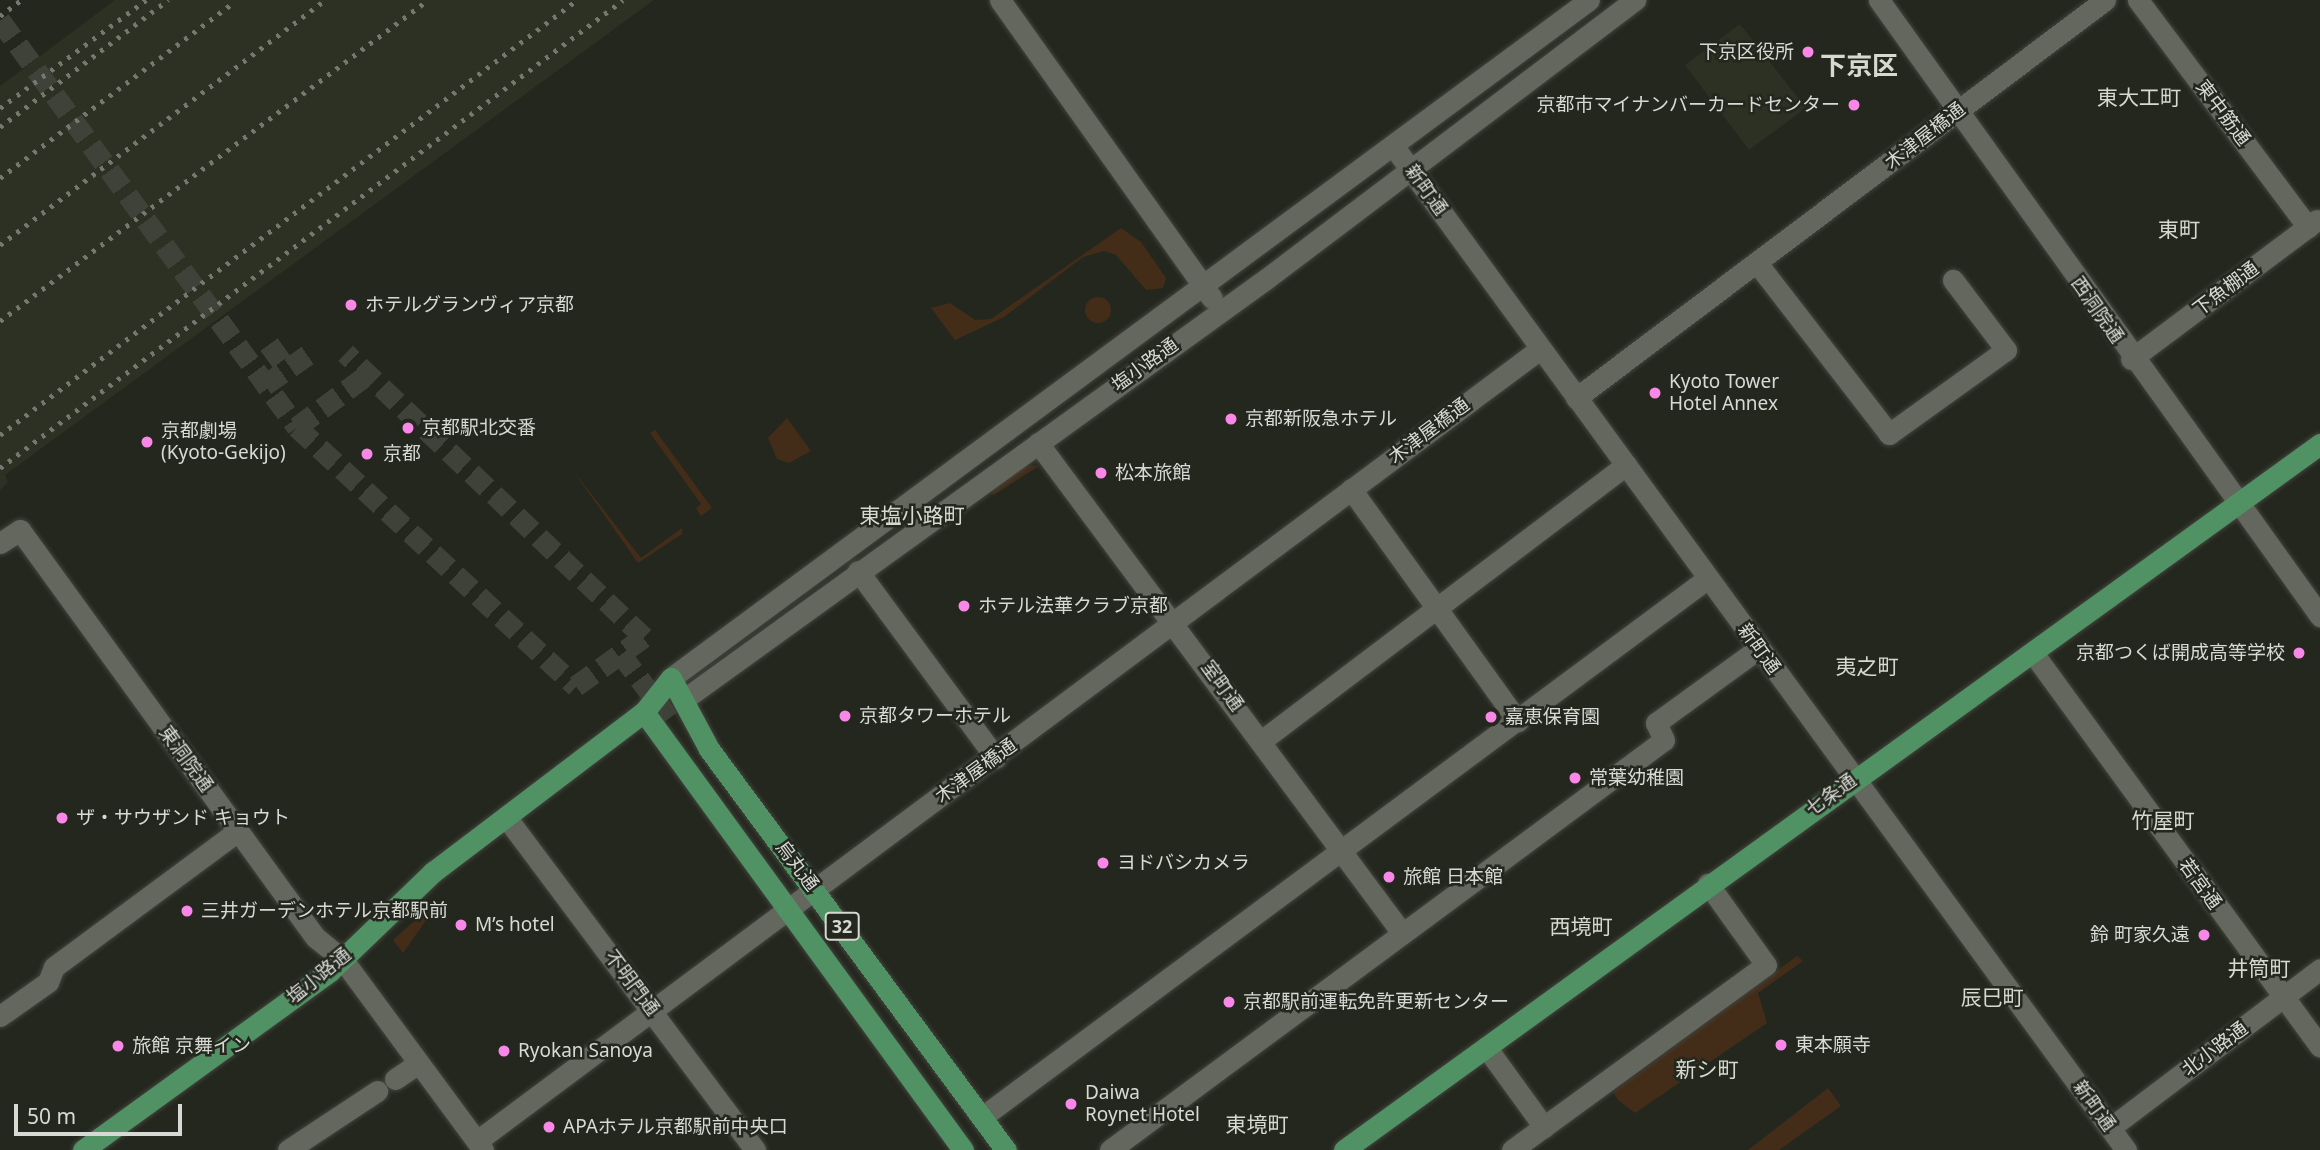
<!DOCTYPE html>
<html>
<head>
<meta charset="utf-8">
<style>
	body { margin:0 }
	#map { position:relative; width:2320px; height:1150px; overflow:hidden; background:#24271e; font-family:"Noto Sans","Noto Sans JP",sans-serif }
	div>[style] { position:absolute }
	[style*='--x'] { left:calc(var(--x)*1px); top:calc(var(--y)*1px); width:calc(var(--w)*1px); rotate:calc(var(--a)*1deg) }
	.built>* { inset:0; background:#2c3123 }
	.green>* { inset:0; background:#432d19 }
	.round { border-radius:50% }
	.minor-tunnel>* { height:21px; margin-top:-10.5px; transform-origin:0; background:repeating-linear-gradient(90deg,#3f4239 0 21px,transparent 0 31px) }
	.roads { filter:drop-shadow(0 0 2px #42443d) drop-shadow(0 0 2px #42443d) }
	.minor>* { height:21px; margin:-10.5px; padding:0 10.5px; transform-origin:10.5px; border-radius:10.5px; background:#63675d }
	.major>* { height:21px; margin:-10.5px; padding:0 10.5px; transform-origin:10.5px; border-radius:10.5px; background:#509264 }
	.rail>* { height:5px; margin-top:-2.5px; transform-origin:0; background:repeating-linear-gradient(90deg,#757870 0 3.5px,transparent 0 10.5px) }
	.dots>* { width:19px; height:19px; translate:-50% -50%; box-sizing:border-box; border:4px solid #24271e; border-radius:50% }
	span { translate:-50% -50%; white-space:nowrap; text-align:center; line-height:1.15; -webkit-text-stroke:5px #24271e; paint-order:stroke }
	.shield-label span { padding:2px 5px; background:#24271e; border:2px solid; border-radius:5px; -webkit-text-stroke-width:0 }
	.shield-label { font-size:18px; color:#d7d9d4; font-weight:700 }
	.poi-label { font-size:19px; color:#d7d9d4 }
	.right { translate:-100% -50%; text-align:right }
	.left { translate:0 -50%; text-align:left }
	.street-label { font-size:19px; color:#d7d9d4 }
	.neighbourhood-label { font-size:21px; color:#d5d9ce }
	.district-label { font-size:26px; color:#d5d9ce; font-weight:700 }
	.scale { position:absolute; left:14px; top:1104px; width:168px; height:32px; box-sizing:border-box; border:4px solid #d7d9d4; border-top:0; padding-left:9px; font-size:21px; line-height:24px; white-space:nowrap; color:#d7d9d4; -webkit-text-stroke:5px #24271e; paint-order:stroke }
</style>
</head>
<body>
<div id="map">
	<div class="built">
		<div style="clip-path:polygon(115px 0,654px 0,5px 475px,8px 482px,0 490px,0 86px)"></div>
		<div style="clip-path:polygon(1740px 24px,1806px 108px,1749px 150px,1685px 65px)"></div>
	</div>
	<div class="green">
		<div style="clip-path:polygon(1121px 228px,1141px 242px,1166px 278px,1163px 288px,1146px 290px,1116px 255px,1104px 251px,1083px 257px,1004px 317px,955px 340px,931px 308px,950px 303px,975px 320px,991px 319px)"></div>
		<div class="round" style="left:1085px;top:297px;width:26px;height:26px"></div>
		<div style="clip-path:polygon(787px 418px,811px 451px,789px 463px,777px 459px,768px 438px)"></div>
		<div style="clip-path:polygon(655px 430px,712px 508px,701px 516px,696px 508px,701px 504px,650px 433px)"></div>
		<div style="clip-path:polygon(1023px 465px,1039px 466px,994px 495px,989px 489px)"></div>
		<div style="clip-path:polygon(572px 469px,641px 558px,682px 528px,682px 534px,638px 563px)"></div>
		<div style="clip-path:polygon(428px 909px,432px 912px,403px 953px,393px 940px)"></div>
		<div style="clip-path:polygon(1797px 956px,1803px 961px,1758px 993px,1767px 1023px,1635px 1113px,1618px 1100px,1613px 1092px)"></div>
		<div style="clip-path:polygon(1828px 1088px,1841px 1106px,1779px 1150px,1748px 1150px)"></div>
	</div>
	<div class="minor-tunnel">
		<div style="--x:0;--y:20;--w:504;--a:53.88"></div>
		<div style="--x:297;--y:427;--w:381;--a:42.9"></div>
		<div style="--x:576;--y:686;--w:84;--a:-35.8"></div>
		<div style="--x:644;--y:637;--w:412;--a:-136.4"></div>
		<div style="--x:269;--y:344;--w:31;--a:54"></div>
		<div style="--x:265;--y:385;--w:54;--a:-35.2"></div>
		<div style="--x:297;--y:427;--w:89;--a:-36.7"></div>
		<div style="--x:621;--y:654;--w:80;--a:53.1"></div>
	</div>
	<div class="roads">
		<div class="minor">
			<div style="--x:1000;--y:0;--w:366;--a:54.6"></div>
			<div style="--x:1879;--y:0;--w:758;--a:54.4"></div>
			<div style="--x:2138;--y:0;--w:284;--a:53.2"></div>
			<div style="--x:1394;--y:147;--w:1242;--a:53.88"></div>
			<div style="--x:1757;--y:263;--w:216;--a:52.3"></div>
			<div style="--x:1889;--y:434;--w:144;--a:-35.7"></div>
			<div style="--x:2006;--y:350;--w:88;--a:-127.1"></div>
			<div style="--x:2131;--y:359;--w:232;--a:-36.8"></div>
			<div style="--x:1576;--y:398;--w:662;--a:-36.96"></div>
			<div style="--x:1038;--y:443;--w:610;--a:53.39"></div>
			<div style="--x:1351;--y:489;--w:286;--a:54.3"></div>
			<div style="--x:0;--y:543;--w:24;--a:-33"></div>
			<div style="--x:20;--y:530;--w:503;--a:54.06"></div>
			<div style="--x:315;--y:937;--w:36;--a:39"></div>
			<div style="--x:343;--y:960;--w:236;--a:53.6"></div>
			<div style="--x:858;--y:571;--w:232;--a:53.6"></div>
			<div style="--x:2033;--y:653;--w:487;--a:53.9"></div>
			<div style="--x:671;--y:678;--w:1141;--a:-36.45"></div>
			<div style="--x:683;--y:700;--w:719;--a:-35.83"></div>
			<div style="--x:1266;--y:279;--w:463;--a:-37.1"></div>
			<div style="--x:1261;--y:741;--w:458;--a:-37.1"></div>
			<div style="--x:506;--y:817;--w:416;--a:53.2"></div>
			<div style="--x:0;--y:1016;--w:59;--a:-35.3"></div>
			<div style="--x:48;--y:982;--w:16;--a:-68"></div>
			<div style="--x:54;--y:967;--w:229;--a:-36.5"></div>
			<div style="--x:1486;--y:1047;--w:99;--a:54.1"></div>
			<div style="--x:395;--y:1079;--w:27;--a:-34"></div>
			<div style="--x:982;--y:1117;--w:904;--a:-36.59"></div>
			<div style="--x:2110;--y:1128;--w:263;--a:-37.1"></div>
			<div style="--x:477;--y:1141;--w:1326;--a:-36.69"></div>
			<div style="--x:288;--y:1150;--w:107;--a:-33.5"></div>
			<div style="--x:1110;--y:1150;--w:689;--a:-36.5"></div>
			<div style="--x:1664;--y:740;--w:19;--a:-115"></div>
			<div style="--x:1656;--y:723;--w:126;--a:-36"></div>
			<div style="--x:1512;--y:1150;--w:314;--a:-36.1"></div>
			<div style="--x:1766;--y:965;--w:100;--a:-125.6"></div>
		</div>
		<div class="major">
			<div style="--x:644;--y:712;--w:542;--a:53.93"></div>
			<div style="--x:83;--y:1150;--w:305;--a:-35.9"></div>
			<div style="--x:330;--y:971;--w:143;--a:-43.9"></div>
			<div style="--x:433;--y:872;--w:265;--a:-37.2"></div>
			<div style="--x:644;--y:712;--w:43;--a:-51.5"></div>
			<div style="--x:671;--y:678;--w:81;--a:61.8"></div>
			<div style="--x:709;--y:749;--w:499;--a:53.5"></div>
			<div style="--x:1344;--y:1150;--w:1205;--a:-35.88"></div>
		</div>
	</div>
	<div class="rail">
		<div style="--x:0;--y:16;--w:26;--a:-37"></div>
		<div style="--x:0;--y:108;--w:182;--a:-36.5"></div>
		<div style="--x:0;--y:127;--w:211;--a:-37.1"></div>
		<div style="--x:0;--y:178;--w:288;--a:-36.9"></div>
		<div style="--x:0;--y:245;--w:407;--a:-37"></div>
		<div style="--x:0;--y:321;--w:535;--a:-36.87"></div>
		<div style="--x:0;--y:435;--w:723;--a:-37.01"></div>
		<div style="--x:0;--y:468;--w:779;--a:-36.91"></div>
	</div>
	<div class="dots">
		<div style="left:1808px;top:52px;background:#f987e8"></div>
		<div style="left:1854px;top:105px;background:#f987e8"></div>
		<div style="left:351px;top:305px;background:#f987e8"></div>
		<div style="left:1655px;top:393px;background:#f987e8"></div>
		<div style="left:1231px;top:419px;background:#f987e8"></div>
		<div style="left:408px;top:428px;background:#f987e8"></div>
		<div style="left:147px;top:442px;background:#f987e8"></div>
		<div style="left:367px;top:454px;background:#f987e8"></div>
		<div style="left:1101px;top:473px;background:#f987e8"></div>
		<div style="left:964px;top:606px;background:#f987e8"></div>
		<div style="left:2299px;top:653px;background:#f987e8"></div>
		<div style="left:845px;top:716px;background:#f987e8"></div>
		<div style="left:1491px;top:717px;background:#f987e8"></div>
		<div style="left:1575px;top:778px;background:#f987e8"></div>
		<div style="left:62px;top:818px;background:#f987e8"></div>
		<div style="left:1103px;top:863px;background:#f987e8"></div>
		<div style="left:1389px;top:877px;background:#f987e8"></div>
		<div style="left:187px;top:911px;background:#f987e8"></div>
		<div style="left:461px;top:925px;background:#f987e8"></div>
		<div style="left:2204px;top:935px;background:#f987e8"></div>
		<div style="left:1229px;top:1002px;background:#f987e8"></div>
		<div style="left:1781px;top:1045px;background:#f987e8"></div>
		<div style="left:118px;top:1046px;background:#f987e8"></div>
		<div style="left:504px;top:1051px;background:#f987e8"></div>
		<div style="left:1071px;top:1104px;background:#f987e8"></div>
		<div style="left:549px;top:1127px;background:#f987e8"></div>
	</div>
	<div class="shield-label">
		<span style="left:842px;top:926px">32</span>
	</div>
	<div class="poi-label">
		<span class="right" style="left:1794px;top:52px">下京区役所</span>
		<span class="right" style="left:1840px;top:105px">京都市マイナンバーカードセンター</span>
		<span class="left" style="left:365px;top:305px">ホテルグランヴィア京都</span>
		<span class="left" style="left:1669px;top:393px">Kyoto Tower<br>Hotel Annex</span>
		<span class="left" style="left:1245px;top:419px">京都新阪急ホテル</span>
		<span class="left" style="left:422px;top:428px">京都駅北交番</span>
		<span class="left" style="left:161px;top:442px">京都劇場<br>(Kyoto-Gekijo)</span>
		<span class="left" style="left:383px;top:454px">京都</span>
		<span class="left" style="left:1115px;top:473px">松本旅館</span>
		<span class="left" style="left:978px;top:606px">ホテル法華クラブ京都</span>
		<span class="right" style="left:2285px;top:653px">京都つくば開成高等学校</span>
		<span class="left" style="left:859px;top:716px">京都タワーホテル</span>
		<span class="left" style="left:1505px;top:717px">嘉恵保育園</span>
		<span class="left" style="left:1589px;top:778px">常葉幼稚園</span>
		<span class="left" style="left:76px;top:818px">ザ・サウザンド キョウト</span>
		<span class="left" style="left:1117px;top:863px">ヨドバシカメラ</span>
		<span class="left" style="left:1403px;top:877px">旅館 日本館</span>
		<span class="left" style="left:201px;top:911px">三井ガーデンホテル京都駅前</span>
		<span class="left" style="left:475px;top:925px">M’s hotel</span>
		<span class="right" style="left:2190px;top:935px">鈴 町家久遠</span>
		<span class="left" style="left:1243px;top:1002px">京都駅前運転免許更新センター</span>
		<span class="left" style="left:1795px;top:1045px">東本願寺</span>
		<span class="left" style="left:132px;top:1046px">旅館 京舞イン</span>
		<span class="left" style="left:518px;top:1051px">Ryokan Sanoya</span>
		<span class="left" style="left:1085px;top:1104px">Daiwa<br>Roynet Hotel</span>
		<span class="left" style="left:563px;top:1127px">APAホテル京都駅前中央口</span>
	</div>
	<div class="street-label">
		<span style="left:2223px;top:113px;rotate:53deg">東中筋通</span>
		<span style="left:1925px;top:136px;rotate:-38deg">木津屋橋通</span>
		<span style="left:1426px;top:190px;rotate:54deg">新町通</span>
		<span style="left:2226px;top:289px;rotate:-37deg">下魚棚通</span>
		<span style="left:2097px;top:310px;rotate:55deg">西洞院通</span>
		<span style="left:1145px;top:365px;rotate:-36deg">塩小路通</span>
		<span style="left:1429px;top:431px;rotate:-37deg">木津屋橋通</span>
		<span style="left:1759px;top:649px;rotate:54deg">新町通</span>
		<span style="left:1222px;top:686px;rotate:54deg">室町通</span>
		<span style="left:186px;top:759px;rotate:54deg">東洞院通</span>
		<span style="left:976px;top:771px;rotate:-36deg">木津屋橋通</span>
		<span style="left:1831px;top:795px;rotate:-36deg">七条通</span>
		<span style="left:797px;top:866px;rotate:53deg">烏丸通</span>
		<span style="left:2200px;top:884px;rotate:54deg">若宮通</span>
		<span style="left:319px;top:976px;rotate:-39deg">塩小路通</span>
		<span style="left:632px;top:983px;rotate:53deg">不明門通</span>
		<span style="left:2215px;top:1049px;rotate:-37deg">北小路通</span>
		<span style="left:2094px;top:1106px;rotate:54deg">新町通</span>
	</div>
	<div class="neighbourhood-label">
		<span style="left:2139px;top:97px">東大工町</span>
		<span style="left:2179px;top:229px">東町</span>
		<span style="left:912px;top:515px">東塩小路町</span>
		<span style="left:1867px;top:666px">夷之町</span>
		<span style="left:2163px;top:820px">竹屋町</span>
		<span style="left:1581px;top:926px">西境町</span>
		<span style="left:2259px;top:968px">井筒町</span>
		<span style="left:1992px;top:997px">辰巳町</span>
		<span style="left:1707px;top:1069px">新シ町</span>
		<span style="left:1257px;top:1124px">東境町</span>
	</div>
	<div class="district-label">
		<span style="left:1859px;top:66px">下京区</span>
	</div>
	<div class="scale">50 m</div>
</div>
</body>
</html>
